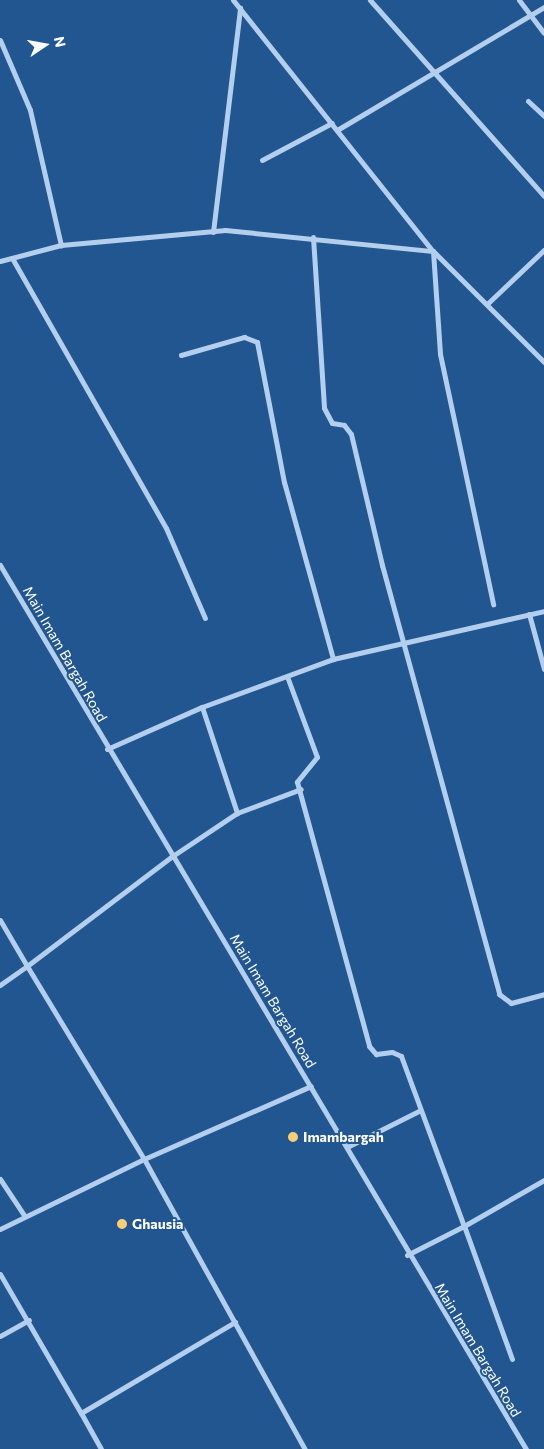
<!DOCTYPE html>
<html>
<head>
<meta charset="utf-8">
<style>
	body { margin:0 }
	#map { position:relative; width:544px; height:1449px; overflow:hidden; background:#225691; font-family:Commissioner,sans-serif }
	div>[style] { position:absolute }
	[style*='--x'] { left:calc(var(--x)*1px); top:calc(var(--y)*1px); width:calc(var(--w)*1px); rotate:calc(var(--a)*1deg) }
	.minor>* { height:5px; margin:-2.5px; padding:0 2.5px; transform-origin:2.5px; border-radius:2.5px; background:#b3cfed }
	.dots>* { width:14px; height:14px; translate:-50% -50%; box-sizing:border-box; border:2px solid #225691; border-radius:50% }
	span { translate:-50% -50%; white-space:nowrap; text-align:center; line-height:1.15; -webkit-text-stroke:4px #225691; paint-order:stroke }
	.street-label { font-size:14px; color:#fff }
	.poi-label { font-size:14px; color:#fff; font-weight:700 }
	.left { translate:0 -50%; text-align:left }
	.north { position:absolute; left:20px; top:20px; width:50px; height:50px; -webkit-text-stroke:4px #225691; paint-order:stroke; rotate:78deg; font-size:14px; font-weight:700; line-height:20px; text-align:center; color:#fff }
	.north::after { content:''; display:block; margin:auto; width:18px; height:22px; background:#fff; clip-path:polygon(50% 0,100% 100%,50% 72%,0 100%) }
</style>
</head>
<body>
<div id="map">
	<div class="minor">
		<div style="--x:233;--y:0;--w:321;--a:51.5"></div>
		<div style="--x:433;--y:251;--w:103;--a:86.1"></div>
		<div style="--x:440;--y:354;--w:256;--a:78"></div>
		<div style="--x:370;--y:0;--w:262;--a:48.4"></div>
		<div style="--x:519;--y:0;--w:41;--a:52.9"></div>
		<div style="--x:0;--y:40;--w:76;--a:66.8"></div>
		<div style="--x:30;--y:110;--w:139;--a:77.1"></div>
		<div style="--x:528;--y:101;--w:22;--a:43"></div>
		<div style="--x:337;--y:130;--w:241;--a:-30.7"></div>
		<div style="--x:262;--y:160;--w:79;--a:-27.9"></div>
		<div style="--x:213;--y:232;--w:226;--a:-83.1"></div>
		<div style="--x:313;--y:237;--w:171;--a:86.3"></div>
		<div style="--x:324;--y:408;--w:17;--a:62"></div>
		<div style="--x:332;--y:423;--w:12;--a:9"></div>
		<div style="--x:344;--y:425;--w:11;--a:52"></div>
		<div style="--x:351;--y:434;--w:135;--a:76.7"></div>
		<div style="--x:382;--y:565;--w:445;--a:74.7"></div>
		<div style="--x:499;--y:994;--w:15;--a:37"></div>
		<div style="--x:511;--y:1003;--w:34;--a:-15"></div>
		<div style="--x:12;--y:258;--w:311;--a:60.3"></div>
		<div style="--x:166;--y:528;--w:98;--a:66.6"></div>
		<div style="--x:0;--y:261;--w:63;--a:-14.7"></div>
		<div style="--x:61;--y:245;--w:165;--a:-5.2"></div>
		<div style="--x:225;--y:230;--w:209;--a:5.8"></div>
		<div style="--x:433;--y:251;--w:157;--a:45"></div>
		<div style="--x:487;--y:304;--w:79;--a:-43.5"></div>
		<div style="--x:181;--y:355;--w:66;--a:-15.9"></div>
		<div style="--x:244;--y:337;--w:14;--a:21"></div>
		<div style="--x:257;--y:342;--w:143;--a:79.1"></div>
		<div style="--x:284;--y:482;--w:184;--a:74.5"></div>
		<div style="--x:0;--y:565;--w:1029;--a:59.25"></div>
		<div style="--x:529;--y:614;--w:57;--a:74.7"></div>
		<div style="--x:288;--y:679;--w:83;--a:69.6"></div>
		<div style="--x:317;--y:757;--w:32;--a:129"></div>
		<div style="--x:297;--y:782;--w:274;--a:74.7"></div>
		<div style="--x:369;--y:1046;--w:11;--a:49"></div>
		<div style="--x:376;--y:1054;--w:16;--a:-7"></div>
		<div style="--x:392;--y:1052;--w:10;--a:24"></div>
		<div style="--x:401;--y:1056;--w:181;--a:69.7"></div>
		<div style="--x:464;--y:1226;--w:64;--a:153"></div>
		<div style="--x:202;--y:707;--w:112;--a:71.7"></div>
		<div style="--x:237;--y:813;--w:68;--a:-20.6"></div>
		<div style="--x:107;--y:749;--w:104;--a:-23.9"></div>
		<div style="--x:202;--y:707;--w:140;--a:-20.1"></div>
		<div style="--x:333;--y:659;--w:216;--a:-12.8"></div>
		<div style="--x:0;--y:920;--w:53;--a:59.6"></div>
		<div style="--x:27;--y:966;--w:181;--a:-37.1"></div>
		<div style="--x:171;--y:857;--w:79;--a:-33.7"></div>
		<div style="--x:0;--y:985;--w:33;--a:-35"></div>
		<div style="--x:27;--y:966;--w:226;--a:58.8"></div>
		<div style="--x:144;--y:1159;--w:182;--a:-23.6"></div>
		<div style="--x:349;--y:1146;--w:78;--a:-26.6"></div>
		<div style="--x:0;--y:1179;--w:43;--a:56.3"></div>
		<div style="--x:0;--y:1229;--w:160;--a:-25.9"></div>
		<div style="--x:144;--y:1159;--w:332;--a:61"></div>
		<div style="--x:0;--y:1274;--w:161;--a:59.8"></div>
		<div style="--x:81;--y:1413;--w:179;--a:-30.6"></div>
		<div style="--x:0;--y:1336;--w:33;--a:-29"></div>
		<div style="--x:512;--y:1359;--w:141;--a:-109.8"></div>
		<div style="--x:464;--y:1226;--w:92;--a:-29.9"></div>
		<div style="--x:81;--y:1413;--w:41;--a:60.9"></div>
	</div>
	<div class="dots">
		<div style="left:293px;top:1137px;background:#f9ce75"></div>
		<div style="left:122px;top:1224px;background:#f9ce75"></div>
	</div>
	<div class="street-label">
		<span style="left:65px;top:654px;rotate:60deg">Main Imam Bargah Road</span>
		<span style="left:273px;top:1001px;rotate:59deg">Main Imam Bargah Road</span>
		<span style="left:478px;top:1350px;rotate:59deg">Main Imam Bargah Road</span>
	</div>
	<div class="poi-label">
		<span class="left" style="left:303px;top:1137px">Imambargah</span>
		<span class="left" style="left:132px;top:1224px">Ghausia</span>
	</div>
	<div class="north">N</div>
</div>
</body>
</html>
